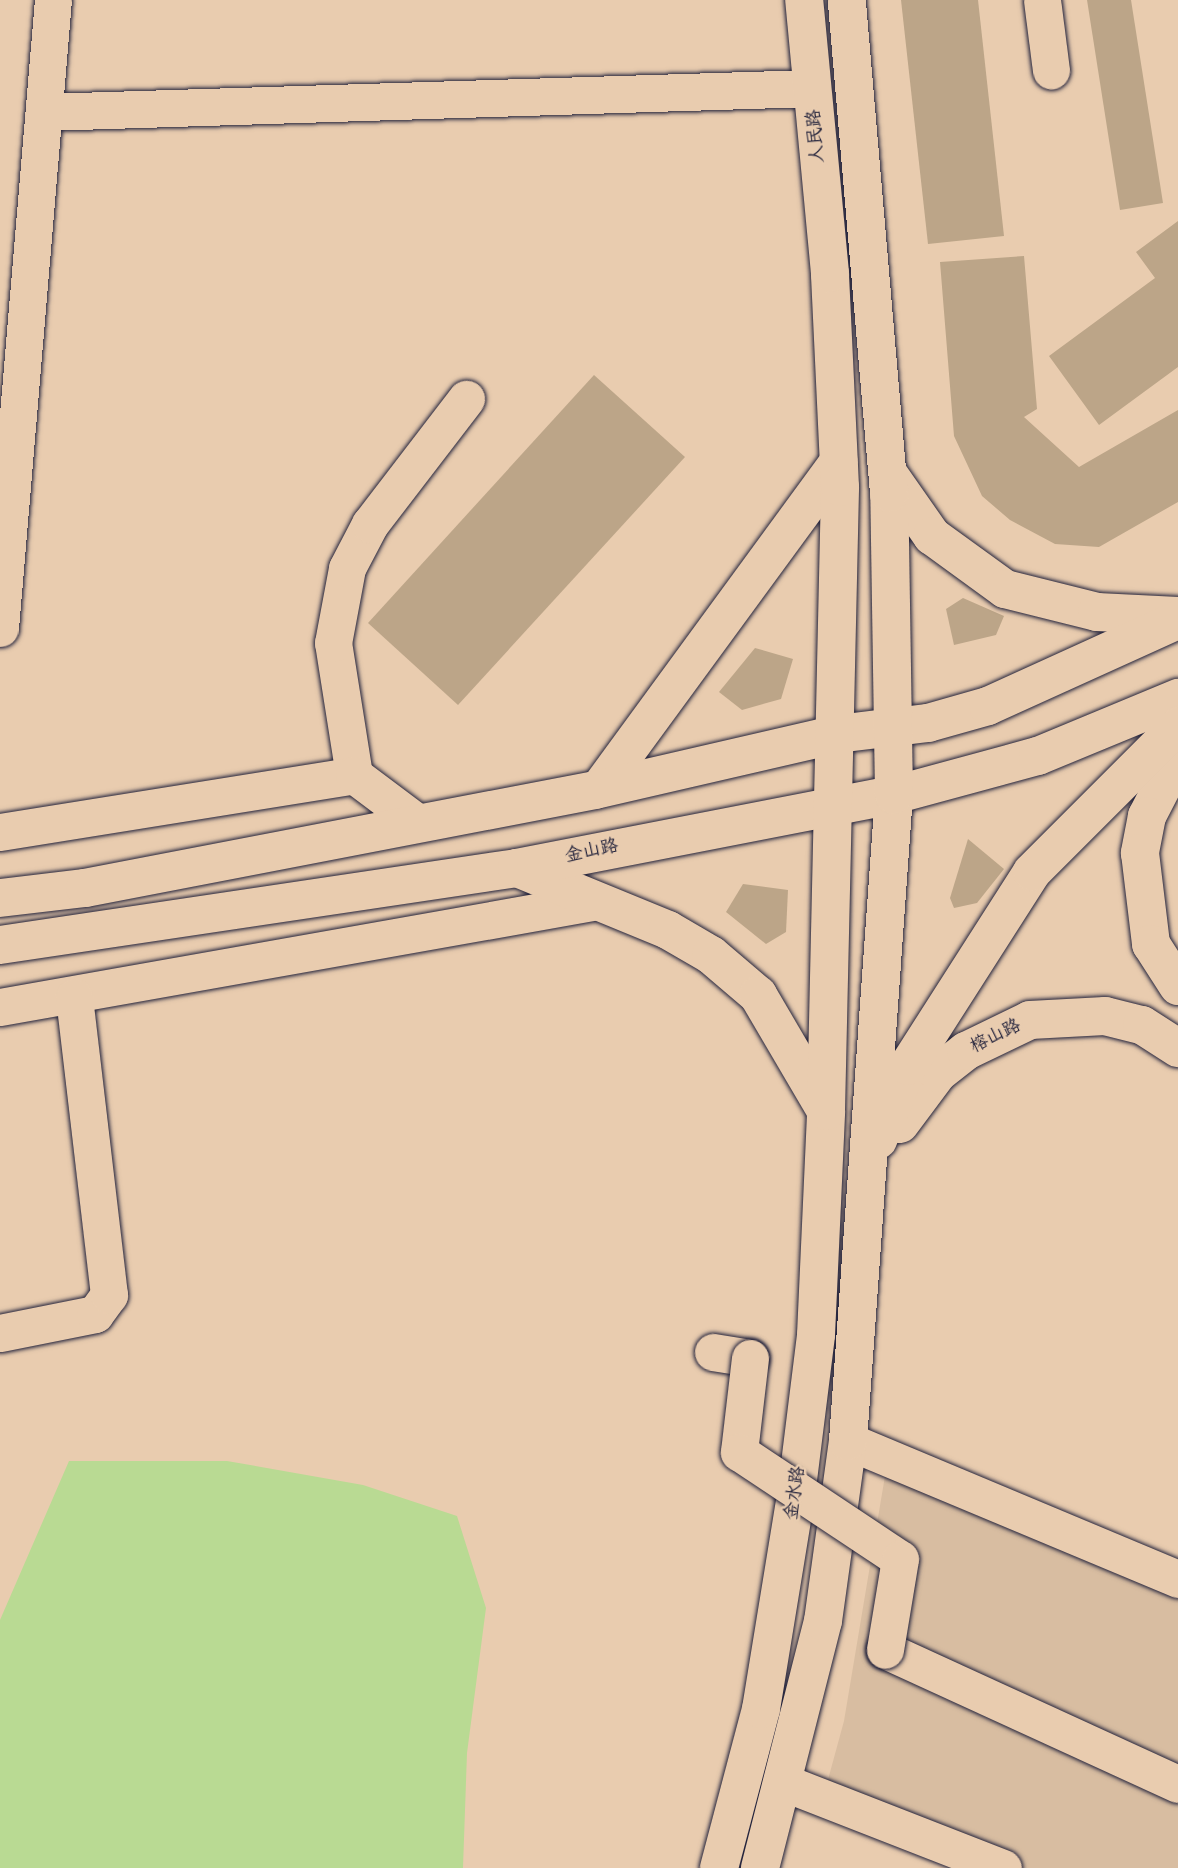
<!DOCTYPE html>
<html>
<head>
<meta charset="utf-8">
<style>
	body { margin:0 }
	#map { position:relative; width:1178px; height:1868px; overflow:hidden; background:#e9ccaf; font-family:Kalam,"LXGW WenKai TC",sans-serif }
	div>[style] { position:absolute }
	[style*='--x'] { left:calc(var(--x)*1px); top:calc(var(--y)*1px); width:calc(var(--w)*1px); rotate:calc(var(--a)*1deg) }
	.built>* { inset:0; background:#d8bda1 }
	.green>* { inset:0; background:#b9da93 }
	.building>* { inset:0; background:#bca588 }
	.roads { filter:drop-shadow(0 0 2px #22223b) drop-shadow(0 0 2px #22223b) }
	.minor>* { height:37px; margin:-18.5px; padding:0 18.5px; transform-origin:18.5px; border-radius:18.5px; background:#e9ccaf }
	.major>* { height:38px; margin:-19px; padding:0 19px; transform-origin:19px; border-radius:19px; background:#e9ccaf }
	.bridges { filter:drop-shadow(0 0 2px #22223b) drop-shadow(0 0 2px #22223b) }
	.minor-bridge>* { height:37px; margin:-18.5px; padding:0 18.5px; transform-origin:18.5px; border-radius:18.5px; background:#e9ccaf }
	span { translate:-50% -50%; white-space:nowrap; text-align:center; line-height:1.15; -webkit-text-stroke:5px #e9ccaf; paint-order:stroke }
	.street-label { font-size:18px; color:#22223b }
</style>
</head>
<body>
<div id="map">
	<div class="built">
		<div style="clip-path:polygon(888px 1458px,1178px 1579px,1178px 1868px,1003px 1868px,823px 1798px,844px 1721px)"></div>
	</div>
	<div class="green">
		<div style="clip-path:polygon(69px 1461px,227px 1461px,363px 1485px,457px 1516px,486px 1608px,467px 1753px,463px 1868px,0 1868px,0 1620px)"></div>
	</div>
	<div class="building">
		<div style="clip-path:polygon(901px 0,978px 0,1004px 236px,928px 244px)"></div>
		<div style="clip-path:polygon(1087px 0,1131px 0,1163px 203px,1120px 210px)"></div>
		<div style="clip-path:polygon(1178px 221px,1178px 367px,1099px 425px,1049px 356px,1155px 278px,1136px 252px)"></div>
		<div style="clip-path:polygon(1024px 256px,1037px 409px,1024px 417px,1079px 467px,1178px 410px,1178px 502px,1099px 547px,1055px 544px,1010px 520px,982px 496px,954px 436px,940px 262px)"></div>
		<div style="clip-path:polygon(594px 375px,685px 457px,458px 705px,368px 623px)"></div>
		<div style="clip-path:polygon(963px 598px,1004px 616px,996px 635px,954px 645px,946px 609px)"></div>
		<div style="clip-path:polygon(755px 648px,793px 659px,781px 699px,742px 710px,719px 692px)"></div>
		<div style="clip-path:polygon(968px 839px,1004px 869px,977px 903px,954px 908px,950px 898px)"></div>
		<div style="clip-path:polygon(743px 884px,788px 890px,786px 932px,766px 944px,726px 912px)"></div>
	</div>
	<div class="roads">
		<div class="minor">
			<div style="--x:1042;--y:0;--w:71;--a:82.7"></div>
			<div style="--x:44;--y:112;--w:768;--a:-1.79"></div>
			<div style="--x:0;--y:628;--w:630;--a:-85.18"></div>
			<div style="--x:354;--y:775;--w:134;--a:-99"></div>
			<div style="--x:333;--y:643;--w:76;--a:-79.4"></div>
			<div style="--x:347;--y:568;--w:50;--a:-62.4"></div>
			<div style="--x:370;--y:524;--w:158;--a:-52.5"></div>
			<div style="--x:0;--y:832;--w:359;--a:-9.1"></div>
			<div style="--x:354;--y:775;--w:80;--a:36.9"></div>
			<div style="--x:0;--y:1007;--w:607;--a:-10.05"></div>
			<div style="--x:0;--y:1333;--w:97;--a:-11.3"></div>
			<div style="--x:95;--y:1314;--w:24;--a:-54"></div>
			<div style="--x:109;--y:1295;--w:300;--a:-96.7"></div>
			<div style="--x:713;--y:1352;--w:37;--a:9"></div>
			<div style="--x:848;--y:1441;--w:358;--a:22.7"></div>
			<div style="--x:885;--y:1650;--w:322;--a:24.6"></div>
			<div style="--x:785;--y:1783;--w:234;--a:21.3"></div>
		</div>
		<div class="major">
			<div style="--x:888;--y:473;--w:77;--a:55.1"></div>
			<div style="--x:932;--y:536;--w:90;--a:36"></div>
			<div style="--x:1005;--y:589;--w:95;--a:14"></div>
			<div style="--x:1097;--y:612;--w:81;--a:2.8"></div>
			<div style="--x:1178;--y:756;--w:68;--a:117.3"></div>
			<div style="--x:1147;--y:816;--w:38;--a:101"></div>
			<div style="--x:1140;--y:853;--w:92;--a:83.1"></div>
			<div style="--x:1151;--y:944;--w:50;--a:57.3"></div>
			<div style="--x:600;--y:788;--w:404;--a:-53.8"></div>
			<div style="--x:517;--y:868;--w:163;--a:22.3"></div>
			<div style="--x:668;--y:930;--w:50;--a:30.2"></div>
			<div style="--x:711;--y:955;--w:62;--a:40.4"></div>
			<div style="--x:758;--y:995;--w:132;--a:59.6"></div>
			<div style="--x:0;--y:898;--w:86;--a:-6.7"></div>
			<div style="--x:85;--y:888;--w:519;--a:-10.88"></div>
			<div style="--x:595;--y:790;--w:248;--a:-13"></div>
			<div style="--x:837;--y:734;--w:92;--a:-6.9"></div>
			<div style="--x:928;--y:723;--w:62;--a:-15.8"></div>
			<div style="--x:988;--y:706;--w:209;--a:-24.4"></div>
			<div style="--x:0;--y:945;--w:523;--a:-8.47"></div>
			<div style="--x:517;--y:868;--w:384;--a:-11"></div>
			<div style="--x:894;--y:795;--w:149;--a:-15.2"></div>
			<div style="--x:1038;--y:756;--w:152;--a:-22.5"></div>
			<div style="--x:900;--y:1124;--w:64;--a:-53.3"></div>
			<div style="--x:938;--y:1073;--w:36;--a:-38"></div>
			<div style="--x:966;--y:1051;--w:71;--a:-25.8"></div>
			<div style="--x:1030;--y:1020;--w:75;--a:-3.1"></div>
			<div style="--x:1105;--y:1016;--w:38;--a:14"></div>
			<div style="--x:1142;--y:1025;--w:43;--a:32.6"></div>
			<div style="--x:878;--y:1140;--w:80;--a:-67.9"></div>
			<div style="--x:908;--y:1066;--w:230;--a:-57.4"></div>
			<div style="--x:1032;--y:872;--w:206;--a:-45"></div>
			<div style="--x:719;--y:1868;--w:164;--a:-75.2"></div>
			<div style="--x:761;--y:1709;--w:216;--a:-80.7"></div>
			<div style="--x:796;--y:1496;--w:162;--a:-82.9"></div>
			<div style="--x:816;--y:1335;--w:224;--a:-87.4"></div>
			<div style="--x:826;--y:1111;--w:624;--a:-88.71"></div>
			<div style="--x:840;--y:487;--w:214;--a:-92.7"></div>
			<div style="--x:830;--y:273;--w:274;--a:-95.4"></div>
			<div style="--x:760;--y:1868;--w:255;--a:-75.7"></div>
			<div style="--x:823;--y:1621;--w:182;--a:-82.1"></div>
			<div style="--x:848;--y:1441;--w:648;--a:-85.93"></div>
			<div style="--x:894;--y:795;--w:302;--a:-90.9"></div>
			<div style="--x:889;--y:493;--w:495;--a:-94.9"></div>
		</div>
	</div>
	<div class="bridges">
		<div class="minor-bridge">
			<div style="--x:750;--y:1358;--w:95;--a:96.7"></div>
			<div style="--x:739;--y:1452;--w:193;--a:33.6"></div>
			<div style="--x:900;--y:1559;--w:92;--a:99.4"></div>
		</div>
	</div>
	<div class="street-label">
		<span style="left:817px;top:136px;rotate:-95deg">人民路</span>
		<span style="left:592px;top:852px;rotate:-12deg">金山路</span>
		<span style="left:996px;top:1037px;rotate:-26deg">榕山路</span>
		<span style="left:796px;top:1493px;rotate:-82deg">金水路</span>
	</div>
</div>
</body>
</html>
